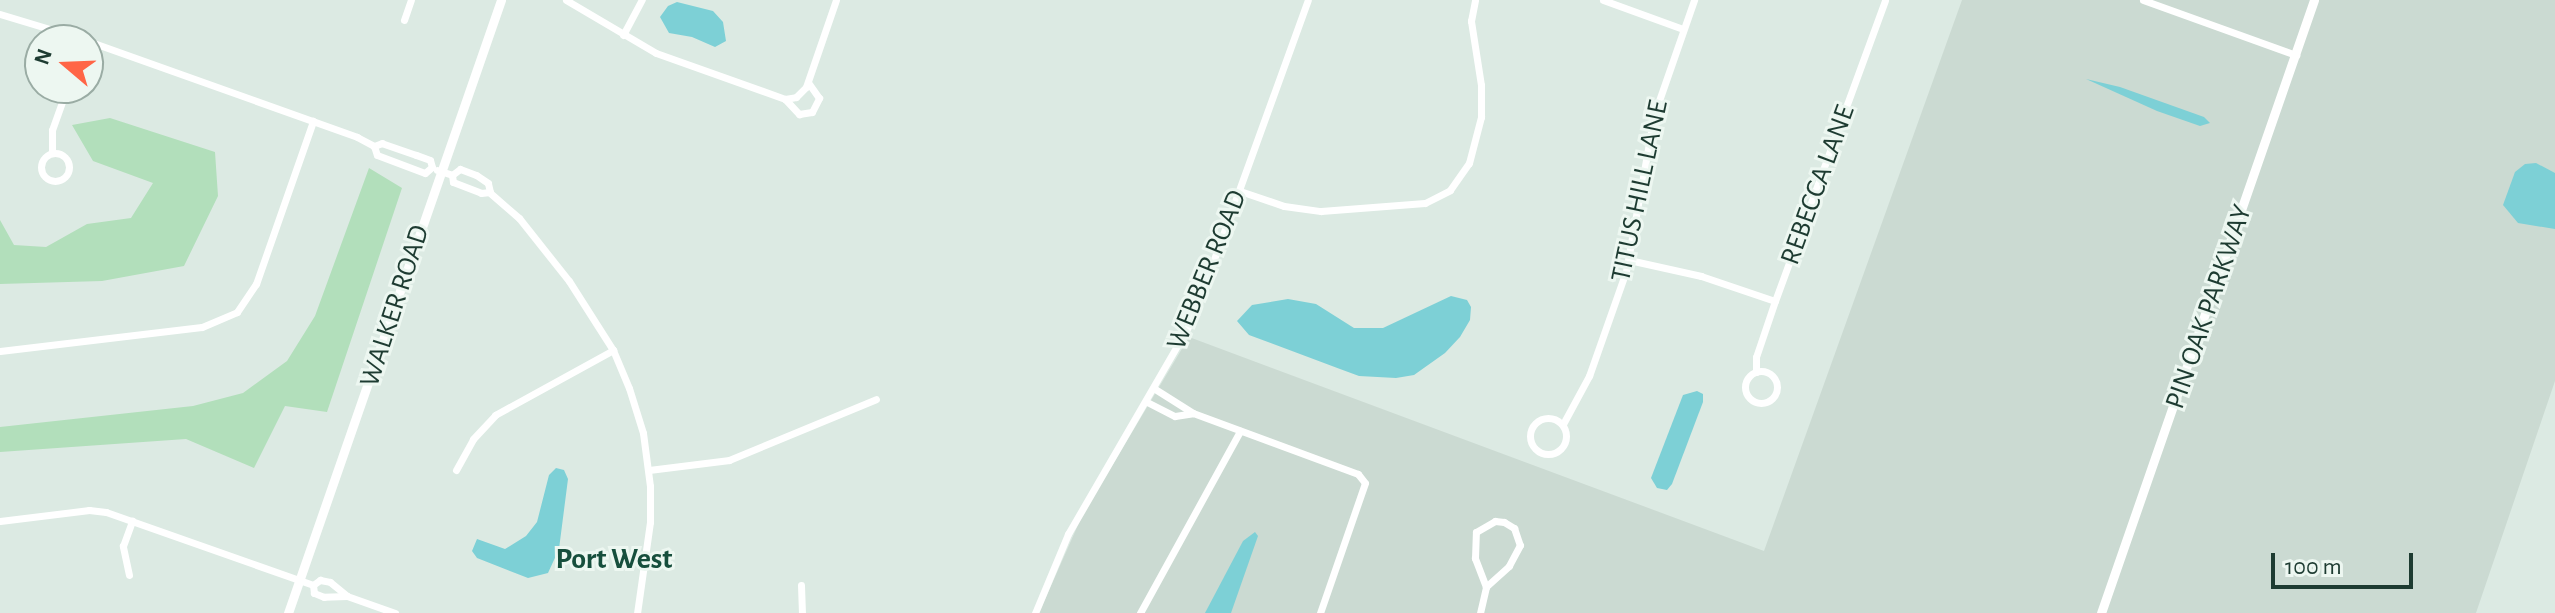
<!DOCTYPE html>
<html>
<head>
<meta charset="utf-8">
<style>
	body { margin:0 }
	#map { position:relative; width:2555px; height:613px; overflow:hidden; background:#dceae3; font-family:"Alegreya Sans",sans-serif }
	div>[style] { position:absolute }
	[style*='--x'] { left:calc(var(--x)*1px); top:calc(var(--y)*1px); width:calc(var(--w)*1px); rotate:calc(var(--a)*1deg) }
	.built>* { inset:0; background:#cbdad2 }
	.green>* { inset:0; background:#b2dfbb }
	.water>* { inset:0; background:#7dd0d6 }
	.minor>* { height:7px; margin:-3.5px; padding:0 3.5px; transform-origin:3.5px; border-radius:3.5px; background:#fff }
	.minor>.ring { margin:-3.5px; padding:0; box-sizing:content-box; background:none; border:7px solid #fff; border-radius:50% }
	.tertiary>* { height:9px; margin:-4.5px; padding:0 4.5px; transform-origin:4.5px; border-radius:4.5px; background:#fff }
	span { translate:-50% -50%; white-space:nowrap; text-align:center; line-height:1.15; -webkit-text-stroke:6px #edf7f1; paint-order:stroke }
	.street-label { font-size:28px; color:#1d3b31 }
	.neighbourhood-label { font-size:30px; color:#174f3d; font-weight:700 }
	.north { position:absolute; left:24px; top:24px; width:80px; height:80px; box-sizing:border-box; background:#edf7f1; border:2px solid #9aaca4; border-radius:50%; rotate:289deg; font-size:22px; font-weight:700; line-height:32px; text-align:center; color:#1d3b31 }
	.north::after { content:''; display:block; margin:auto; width:28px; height:36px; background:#ff6546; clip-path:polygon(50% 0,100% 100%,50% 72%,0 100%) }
	.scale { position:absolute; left:2271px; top:553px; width:142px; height:36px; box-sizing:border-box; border:4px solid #1d3b31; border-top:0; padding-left:10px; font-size:24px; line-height:28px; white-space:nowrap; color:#1d3b31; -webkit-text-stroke:6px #edf7f1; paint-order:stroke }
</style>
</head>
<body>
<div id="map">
	<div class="built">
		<div style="clip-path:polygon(1962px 0,2555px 0,2555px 381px,2476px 613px,1039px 613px,1082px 516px,1189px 337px,1764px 551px)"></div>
	</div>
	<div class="green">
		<div style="clip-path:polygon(110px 118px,215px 152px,218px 196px,184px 266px,102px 281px,0 284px,0 220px,14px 245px,46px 247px,87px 224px,131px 218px,153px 183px,93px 161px,72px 125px)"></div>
		<div style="clip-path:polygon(369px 168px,402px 188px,327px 412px,285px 406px,254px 468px,186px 439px,0 452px,0 427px,193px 406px,243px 393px,287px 361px,315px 316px)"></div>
	</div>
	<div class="water">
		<div style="clip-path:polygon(677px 2px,713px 11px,723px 22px,726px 41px,715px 47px,692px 37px,669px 33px,660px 17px,668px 6px)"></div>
		<div style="clip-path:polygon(2086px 79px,2120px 87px,2204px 117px,2210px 123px,2200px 126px,2157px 111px)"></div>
		<div style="clip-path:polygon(2536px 163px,2555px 173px,2555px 229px,2518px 223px,2503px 205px,2515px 172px,2525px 164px)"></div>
		<div style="clip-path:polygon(1451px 296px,1467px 300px,1471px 307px,1470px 320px,1460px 337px,1445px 353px,1414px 375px,1396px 378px,1359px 376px,1340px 369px,1249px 335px,1237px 321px,1252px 305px,1288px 299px,1316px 304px,1354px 328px,1383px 328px)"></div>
		<div style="clip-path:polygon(1697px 391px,1703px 394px,1703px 402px,1672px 484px,1667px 490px,1657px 488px,1651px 478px,1683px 395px)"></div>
		<div style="clip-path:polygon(556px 468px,564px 470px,568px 479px,559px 549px,548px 573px,528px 578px,477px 558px,472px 551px,477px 539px,505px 549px,526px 536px,537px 522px,549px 475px)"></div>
		<div style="clip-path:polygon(1255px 532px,1258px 536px,1231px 613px,1205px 613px,1243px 541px)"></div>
	</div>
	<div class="minor">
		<div style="--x:566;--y:0;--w:104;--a:30.5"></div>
		<div style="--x:656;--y:53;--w:137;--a:19.6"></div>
		<div style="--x:785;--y:99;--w:11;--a:-10"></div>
		<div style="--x:796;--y:97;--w:14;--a:-45"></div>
		<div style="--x:806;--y:87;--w:92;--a:-71"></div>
		<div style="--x:1603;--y:0;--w:85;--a:19.9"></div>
		<div style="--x:2143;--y:0;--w:163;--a:19.8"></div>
		<div style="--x:0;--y:14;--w:90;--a:16.8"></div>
		<div style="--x:404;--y:20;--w:21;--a:-71"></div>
		<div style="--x:623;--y:35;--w:40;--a:-62"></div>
		<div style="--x:88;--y:41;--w:286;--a:19.6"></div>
		<div style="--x:357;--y:137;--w:19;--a:28"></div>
		<div style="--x:374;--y:146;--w:9;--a:72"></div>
		<div style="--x:377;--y:155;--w:51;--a:20.6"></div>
		<div style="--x:425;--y:173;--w:9;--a:-41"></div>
		<div style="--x:432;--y:167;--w:7;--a:-106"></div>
		<div style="--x:430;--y:160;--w:15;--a:-160"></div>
		<div style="--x:416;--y:155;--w:36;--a:-161"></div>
		<div style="--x:382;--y:143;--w:9;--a:159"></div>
		<div style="--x:785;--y:99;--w:21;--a:47"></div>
		<div style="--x:799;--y:114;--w:13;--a:-9"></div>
		<div style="--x:812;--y:112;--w:16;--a:-63"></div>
		<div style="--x:819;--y:98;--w:19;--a:-125"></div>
		<div style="--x:52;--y:153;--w:23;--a:-90"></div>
		<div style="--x:52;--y:130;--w:45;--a:-70.3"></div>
		<div class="ring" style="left:41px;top:153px;width:21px;height:21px"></div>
		<div style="--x:437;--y:170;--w:16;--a:18"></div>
		<div style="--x:452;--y:175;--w:7;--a:82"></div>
		<div style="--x:453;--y:182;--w:30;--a:21"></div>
		<div style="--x:481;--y:193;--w:9;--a:-6"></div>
		<div style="--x:490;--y:192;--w:9;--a:-103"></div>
		<div style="--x:488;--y:183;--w:14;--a:-146"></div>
		<div style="--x:476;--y:175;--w:17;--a:-159"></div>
		<div style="--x:460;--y:169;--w:10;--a:143"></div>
		<div style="--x:1240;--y:191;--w:46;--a:18.8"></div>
		<div style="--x:1284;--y:206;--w:37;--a:8"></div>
		<div style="--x:1321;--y:211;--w:104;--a:-4.4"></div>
		<div style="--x:1425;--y:203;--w:28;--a:-27"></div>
		<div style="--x:1450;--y:190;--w:33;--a:-55"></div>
		<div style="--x:1469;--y:163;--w:48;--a:-75.4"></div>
		<div style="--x:1481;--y:117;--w:32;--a:-90"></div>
		<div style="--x:1481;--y:85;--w:65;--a:-98.9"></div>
		<div style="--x:1471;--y:21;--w:21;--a:-79"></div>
		<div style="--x:489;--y:192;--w:40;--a:41"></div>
		<div style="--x:519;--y:218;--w:80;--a:51.6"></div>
		<div style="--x:569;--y:281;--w:82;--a:57.5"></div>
		<div style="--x:613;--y:350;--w:41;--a:67.2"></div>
		<div style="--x:629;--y:388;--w:47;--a:72.7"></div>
		<div style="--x:643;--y:433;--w:53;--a:82.5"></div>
		<div style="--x:650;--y:486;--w:36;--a:90"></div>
		<div style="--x:650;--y:522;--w:92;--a:98.1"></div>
		<div style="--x:1629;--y:260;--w:74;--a:12.5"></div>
		<div style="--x:1701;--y:276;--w:78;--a:18.7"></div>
		<div style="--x:0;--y:351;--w:203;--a:-6.8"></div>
		<div style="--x:202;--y:327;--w:38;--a:-23"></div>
		<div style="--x:237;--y:312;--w:34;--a:-56"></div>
		<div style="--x:256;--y:284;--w:173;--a:-70.7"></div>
		<div class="ring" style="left:1745px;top:371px;width:25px;height:25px"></div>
		<div style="--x:1756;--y:372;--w:15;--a:-90"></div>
		<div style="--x:1756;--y:357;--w:59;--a:-71.3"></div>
		<div style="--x:1775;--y:301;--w:320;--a:-69.9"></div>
		<div style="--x:1147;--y:402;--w:31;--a:27"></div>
		<div style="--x:1175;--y:416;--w:18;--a:-9"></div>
		<div style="--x:1193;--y:413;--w:45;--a:-147.7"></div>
		<div style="--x:1193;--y:413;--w:176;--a:20.3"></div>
		<div style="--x:1358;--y:474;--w:11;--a:52"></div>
		<div style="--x:1365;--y:483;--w:138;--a:109.1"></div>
		<div class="ring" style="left:1530px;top:418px;width:29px;height:29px"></div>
		<div style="--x:1563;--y:424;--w:55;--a:-61.6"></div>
		<div style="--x:1589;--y:376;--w:111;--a:-70.6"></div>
		<div style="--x:1626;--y:271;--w:158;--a:-79.8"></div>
		<div style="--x:1654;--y:115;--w:122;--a:-70.8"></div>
		<div style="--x:456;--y:470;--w:35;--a:-61"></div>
		<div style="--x:473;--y:439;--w:33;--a:-47"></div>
		<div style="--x:495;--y:415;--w:135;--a:-28.8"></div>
		<div style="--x:649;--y:470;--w:81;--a:-7.1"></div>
		<div style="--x:729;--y:460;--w:159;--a:-22.5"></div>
		<div style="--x:0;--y:521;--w:90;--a:-7"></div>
		<div style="--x:89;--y:510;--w:17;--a:7"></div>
		<div style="--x:106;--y:512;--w:219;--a:19.4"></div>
		<div style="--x:129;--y:575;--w:30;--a:-102"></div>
		<div style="--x:123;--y:546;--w:27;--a:-70"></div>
		<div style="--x:801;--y:585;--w:28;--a:88"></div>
		<div style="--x:347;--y:596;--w:23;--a:178"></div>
		<div style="--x:324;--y:597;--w:11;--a:-158"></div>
		<div style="--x:314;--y:593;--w:8;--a:-97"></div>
		<div style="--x:313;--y:585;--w:9;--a:-36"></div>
		<div style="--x:320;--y:580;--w:10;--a:11"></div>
		<div style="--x:330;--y:582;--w:22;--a:39"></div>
		<div style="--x:347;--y:596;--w:51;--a:19.5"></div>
		<div style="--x:1035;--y:613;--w:86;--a:-67.3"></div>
		<div style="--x:1068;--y:534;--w:247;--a:-59.9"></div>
		<div style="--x:1192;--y:320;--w:340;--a:-70.1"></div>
		<div style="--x:1140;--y:613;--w:208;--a:-61.2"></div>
		<div style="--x:1480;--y:613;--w:27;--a:-77"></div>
		<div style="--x:1486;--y:587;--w:31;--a:-111"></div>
		<div style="--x:1475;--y:558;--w:26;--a:-88"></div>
		<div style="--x:1476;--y:532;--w:22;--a:-30"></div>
		<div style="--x:1495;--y:521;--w:9;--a:6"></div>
		<div style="--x:1504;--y:522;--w:12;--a:31"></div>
		<div style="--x:1514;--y:528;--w:18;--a:71"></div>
		<div style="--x:1520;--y:545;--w:24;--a:118"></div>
		<div style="--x:1509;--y:566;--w:31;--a:138"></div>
	</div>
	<div class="tertiary">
		<div style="--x:288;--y:613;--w:649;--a:-70.84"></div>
		<div style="--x:2101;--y:613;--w:649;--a:-70.84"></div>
	</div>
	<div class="street-label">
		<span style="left:1818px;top:185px;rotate:-70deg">REBECCA LANE</span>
		<span style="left:1640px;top:191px;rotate:-78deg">TITUS HILL LANE</span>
		<span style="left:1207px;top:270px;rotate:-68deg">WEBBER ROAD</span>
		<span style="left:395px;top:306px;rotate:-72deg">WALKER ROAD</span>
		<span style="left:2209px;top:307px;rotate:-71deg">PIN OAK PARKWAY</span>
	</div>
	<div class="neighbourhood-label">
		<span style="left:614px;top:559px">Port West</span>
	</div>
	<div class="north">N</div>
	<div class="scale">100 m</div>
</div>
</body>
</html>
